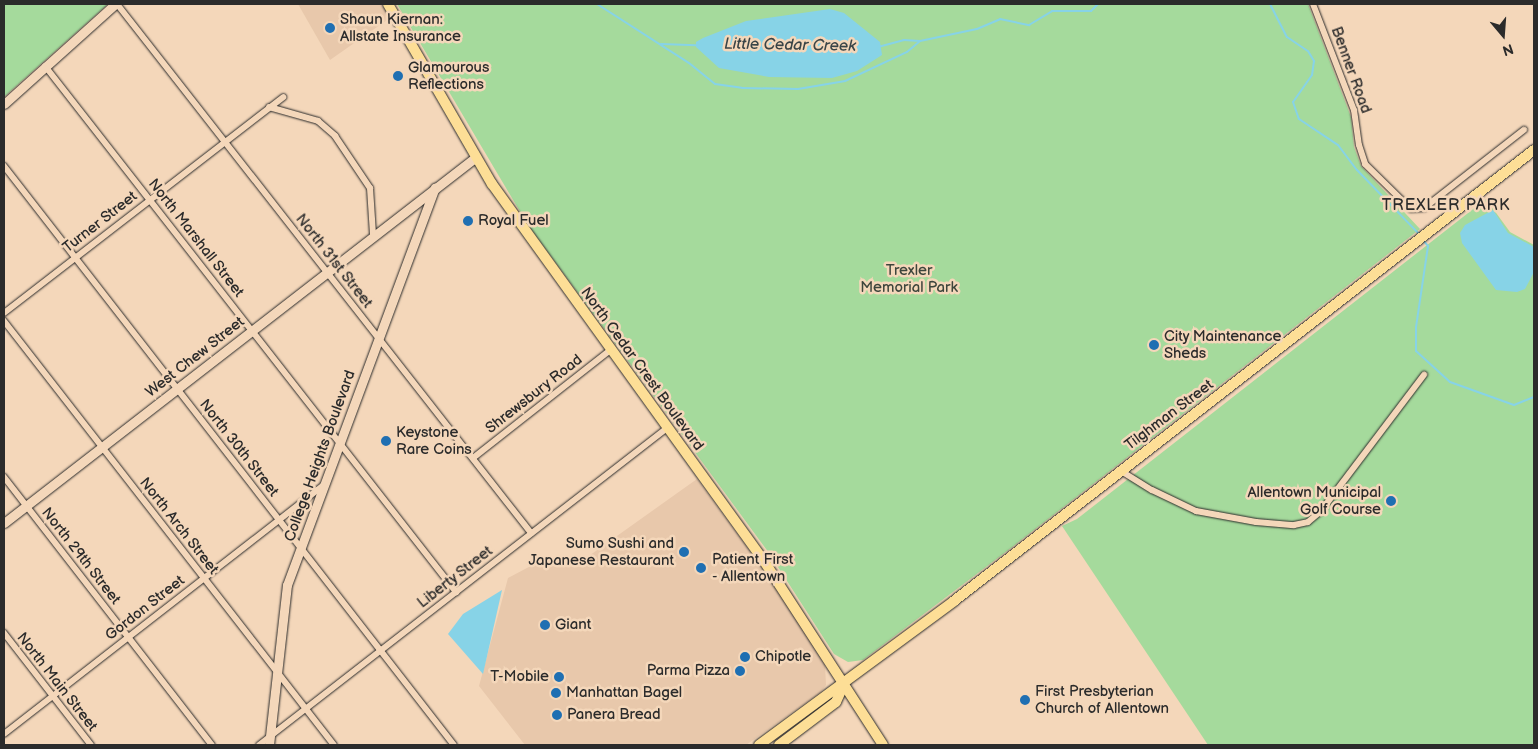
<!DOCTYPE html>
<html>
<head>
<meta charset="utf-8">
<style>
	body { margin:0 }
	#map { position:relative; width:1538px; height:749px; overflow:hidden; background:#f4d7ba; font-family:"Balsamiq Sans",sans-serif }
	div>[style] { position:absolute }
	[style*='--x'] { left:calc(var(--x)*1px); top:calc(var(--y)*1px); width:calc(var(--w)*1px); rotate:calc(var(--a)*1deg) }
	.built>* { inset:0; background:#e8c8ab }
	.green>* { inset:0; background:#a5da9c }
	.water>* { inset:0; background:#87d3e7 }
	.stream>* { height:2px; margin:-1px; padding:0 1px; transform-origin:1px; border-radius:1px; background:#87d3e7 }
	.roads { filter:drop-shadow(0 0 1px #2b2b2b) drop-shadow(0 0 1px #2b2b2b) }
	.street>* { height:6px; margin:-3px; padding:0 3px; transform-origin:3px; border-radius:3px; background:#f4d7ba }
	.secondary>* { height:9px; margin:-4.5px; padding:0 4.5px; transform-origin:4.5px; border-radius:4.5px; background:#f4d7ba }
	.primary>* { height:10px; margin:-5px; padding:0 5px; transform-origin:5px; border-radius:5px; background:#fdde96 }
	.dots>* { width:14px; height:14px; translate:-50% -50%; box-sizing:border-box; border:2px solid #f4d7ba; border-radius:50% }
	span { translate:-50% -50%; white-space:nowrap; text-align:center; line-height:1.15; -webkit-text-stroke:5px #f4d7ba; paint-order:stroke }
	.poi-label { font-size:15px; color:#2b2b2b }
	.left { translate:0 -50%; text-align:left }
	.right { translate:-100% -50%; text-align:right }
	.street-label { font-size:15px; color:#2b2b2b }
	.park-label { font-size:15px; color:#3d453c }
	.water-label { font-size:16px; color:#394447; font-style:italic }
	.neighbourhood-label { font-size:16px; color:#2b2b2b; letter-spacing:1px }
	.frame { position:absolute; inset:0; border:5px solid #2b2b2b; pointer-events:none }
	.north { position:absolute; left:1478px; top:10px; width:50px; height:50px; -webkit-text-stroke:4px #f4d7ba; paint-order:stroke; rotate:162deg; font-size:14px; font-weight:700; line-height:20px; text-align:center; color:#2b2b2b }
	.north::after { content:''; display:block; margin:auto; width:18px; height:22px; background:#2b2b2b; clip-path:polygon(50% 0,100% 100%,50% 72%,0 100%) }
</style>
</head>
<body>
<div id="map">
	<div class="built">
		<div style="clip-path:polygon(298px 4px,383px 4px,390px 18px,330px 60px)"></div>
		<div style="clip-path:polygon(697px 479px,782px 595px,825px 665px,826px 685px,821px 692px,746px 745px,525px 745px,479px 686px,508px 578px,544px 559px,579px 563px)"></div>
	</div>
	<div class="green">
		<div style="clip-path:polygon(4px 4px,108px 4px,4px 97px)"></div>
		<div style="clip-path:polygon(397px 4px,1308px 4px,1351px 117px,1354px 147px,1361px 166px,1420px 229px,1011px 548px,863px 660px,848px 662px,834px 654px,769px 553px,528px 225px)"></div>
		<div style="clip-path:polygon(1486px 199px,1510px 232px,1534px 245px,1534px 745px,1208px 745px,1062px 526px,1077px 519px)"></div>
	</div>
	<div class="water">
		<div style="clip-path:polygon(830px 9px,844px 13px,880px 42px,882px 55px,857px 71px,832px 78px,769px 77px,719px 68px,696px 47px,696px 42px,703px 38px,746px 21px)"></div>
		<div style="clip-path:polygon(1493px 210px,1508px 233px,1534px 247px,1534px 272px,1525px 289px,1517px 292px,1496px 290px,1462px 243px,1460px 233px,1465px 225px)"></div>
		<div style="clip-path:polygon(502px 590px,483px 674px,448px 634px,463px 614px)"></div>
	</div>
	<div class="stream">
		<div style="--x:597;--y:4;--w:109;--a:32.7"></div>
		<div style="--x:689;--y:63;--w:33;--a:39"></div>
		<div style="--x:715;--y:84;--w:27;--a:8"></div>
		<div style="--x:742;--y:88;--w:56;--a:1"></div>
		<div style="--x:798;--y:89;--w:48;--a:-9.7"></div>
		<div style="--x:845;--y:81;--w:68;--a:-25.1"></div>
		<div style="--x:907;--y:52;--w:17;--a:-40"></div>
		<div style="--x:920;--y:41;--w:58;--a:-11.9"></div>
		<div style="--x:977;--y:29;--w:25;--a:-23"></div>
		<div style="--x:1000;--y:19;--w:30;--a:12"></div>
		<div style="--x:1029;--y:25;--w:27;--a:-31"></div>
		<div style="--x:1052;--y:11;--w:39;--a:0"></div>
		<div style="--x:1091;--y:11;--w:10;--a:-45"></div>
		<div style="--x:1270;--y:4;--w:37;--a:63"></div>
		<div style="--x:1287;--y:37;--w:25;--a:34"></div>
		<div style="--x:1308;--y:51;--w:12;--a:59"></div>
		<div style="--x:1314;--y:61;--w:14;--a:98"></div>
		<div style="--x:1312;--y:75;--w:33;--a:125"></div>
		<div style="--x:1293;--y:102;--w:18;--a:71"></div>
		<div style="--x:1299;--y:119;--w:47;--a:33.7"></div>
		<div style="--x:1338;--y:145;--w:31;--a:53"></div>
		<div style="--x:1357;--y:170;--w:89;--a:45.9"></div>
		<div style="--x:661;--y:44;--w:35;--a:2"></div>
		<div style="--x:878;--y:47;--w:27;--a:-15"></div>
		<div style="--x:904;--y:40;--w:16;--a:4"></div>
		<div style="--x:1423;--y:240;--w:8;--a:50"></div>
		<div style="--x:1428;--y:246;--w:82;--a:98.4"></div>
		<div style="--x:1416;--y:327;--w:24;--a:90"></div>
		<div style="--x:1416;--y:351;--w:46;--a:42.4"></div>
		<div style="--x:1450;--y:382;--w:68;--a:19.8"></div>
		<div style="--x:1514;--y:405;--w:22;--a:-22"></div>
	</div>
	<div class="roads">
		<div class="street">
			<div style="--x:117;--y:4;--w:672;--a:51.95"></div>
			<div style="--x:1313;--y:4;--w:114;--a:68.9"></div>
			<div style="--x:1354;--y:110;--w:35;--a:82"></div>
			<div style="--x:1359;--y:145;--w:20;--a:72"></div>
			<div style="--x:1365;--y:164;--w:64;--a:44.4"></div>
			<div style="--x:1411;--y:209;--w:13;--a:-4"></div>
			<div style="--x:1424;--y:208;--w:127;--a:-38"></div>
			<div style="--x:45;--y:66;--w:668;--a:52"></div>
			<div style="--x:269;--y:107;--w:51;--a:15.9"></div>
			<div style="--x:318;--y:121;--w:23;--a:41"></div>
			<div style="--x:335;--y:136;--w:63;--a:56.1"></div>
			<div style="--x:370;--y:188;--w:47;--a:86.3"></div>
			<div style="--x:4;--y:166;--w:733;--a:52.15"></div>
			<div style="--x:4;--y:313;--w:353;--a:-37.7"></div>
			<div style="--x:4;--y:321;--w:537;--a:52.11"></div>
			<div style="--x:473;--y:458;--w:174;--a:-38.2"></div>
			<div style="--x:1121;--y:471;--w:36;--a:32"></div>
			<div style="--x:1152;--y:490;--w:49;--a:25.5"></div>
			<div style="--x:1196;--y:511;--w:61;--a:10.4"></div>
			<div style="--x:1256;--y:522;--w:38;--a:5"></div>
			<div style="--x:1294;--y:525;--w:14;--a:-12"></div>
			<div style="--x:1308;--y:522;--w:17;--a:-40"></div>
			<div style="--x:1321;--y:511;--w:171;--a:-52.9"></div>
			<div style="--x:4;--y:477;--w:339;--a:52.2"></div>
			<div style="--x:4;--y:633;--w:142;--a:52.2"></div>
			<div style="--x:4;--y:734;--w:405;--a:-37.9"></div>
			<div style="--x:259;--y:745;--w:517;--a:-37.85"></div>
		</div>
		<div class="secondary">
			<div style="--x:4;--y:104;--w:149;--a:-42"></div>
			<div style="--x:4;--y:523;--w:597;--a:-37.79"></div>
			<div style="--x:269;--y:745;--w:161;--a:-83.6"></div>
			<div style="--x:287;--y:585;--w:424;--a:-69.6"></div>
		</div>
		<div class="primary">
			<div style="--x:388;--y:4;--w:208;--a:60"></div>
			<div style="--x:492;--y:184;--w:465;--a:54.2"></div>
			<div style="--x:764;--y:561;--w:219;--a:57.1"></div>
			<div style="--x:759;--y:745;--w:242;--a:-36.4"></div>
			<div style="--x:954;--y:601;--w:735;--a:-37.87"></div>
			<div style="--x:779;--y:745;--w:71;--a:-37"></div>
			<div style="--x:836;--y:702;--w:20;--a:-66"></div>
		</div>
	</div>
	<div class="dots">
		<div style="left:330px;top:28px;background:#1f6fb2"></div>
		<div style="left:398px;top:76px;background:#1f6fb2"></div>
		<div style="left:468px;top:221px;background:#1f6fb2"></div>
		<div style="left:1154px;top:345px;background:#1f6fb2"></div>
		<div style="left:386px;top:441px;background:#1f6fb2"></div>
		<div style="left:1391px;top:501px;background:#1f6fb2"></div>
		<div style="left:684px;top:552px;background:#1f6fb2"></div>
		<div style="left:701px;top:568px;background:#1f6fb2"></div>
		<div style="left:545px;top:625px;background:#1f6fb2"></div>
		<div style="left:745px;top:657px;background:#1f6fb2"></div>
		<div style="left:740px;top:671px;background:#1f6fb2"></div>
		<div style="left:559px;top:677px;background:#1f6fb2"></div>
		<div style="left:556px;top:693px;background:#1f6fb2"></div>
		<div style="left:1025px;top:700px;background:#1f6fb2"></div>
		<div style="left:557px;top:715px;background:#1f6fb2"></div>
	</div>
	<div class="poi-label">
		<span class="left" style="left:340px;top:28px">Shaun Kiernan:<br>Allstate Insurance</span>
		<span class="left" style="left:408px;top:76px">Glamourous<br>Reflections</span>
		<span class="left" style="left:478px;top:221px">Royal Fuel</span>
		<span class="left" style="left:1164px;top:345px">City Maintenance<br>Sheds</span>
		<span class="left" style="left:396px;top:441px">Keystone<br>Rare Coins</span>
		<span class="right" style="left:1381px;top:501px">Allentown Municipal<br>Golf Course</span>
		<span class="right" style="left:674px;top:552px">Sumo Sushi and<br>Japanese Restaurant</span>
		<span class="left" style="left:712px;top:568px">Patient First<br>- Allentown</span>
		<span class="left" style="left:555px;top:625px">Giant</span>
		<span class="left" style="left:755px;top:657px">Chipotle</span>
		<span class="right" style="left:730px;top:671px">Parma Pizza</span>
		<span class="right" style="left:549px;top:677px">T-Mobile</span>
		<span class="left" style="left:1035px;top:700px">First Presbyterian<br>Church of Allentown</span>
		<span class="left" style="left:566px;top:693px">Manhattan Bagel</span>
		<span class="left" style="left:567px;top:715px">Panera Bread</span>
	</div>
	<div class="street-label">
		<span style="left:1351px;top:70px;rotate:70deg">Benner Road</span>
		<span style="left:100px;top:222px;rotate:-38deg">Turner Street</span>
		<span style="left:196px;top:238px;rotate:52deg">North Marshall Street</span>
		<span style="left:334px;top:261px;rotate:52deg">North 31st Street</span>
		<span style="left:195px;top:357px;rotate:-38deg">West Chew Street</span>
		<span style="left:642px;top:369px;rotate:54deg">North Cedar Crest Boulevard</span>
		<span style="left:534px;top:394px;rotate:-38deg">Shrewsbury Road</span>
		<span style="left:1169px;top:415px;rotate:-37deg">Tilghman Street</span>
		<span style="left:239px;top:448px;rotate:52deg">North 30th Street</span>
		<span style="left:320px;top:456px;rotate:-70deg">College Heights Boulevard</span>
		<span style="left:179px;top:526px;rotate:52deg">North Arch Street</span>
		<span style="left:81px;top:556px;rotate:52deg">North 29th Street</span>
		<span style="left:455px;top:577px;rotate:-38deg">Liberty Street</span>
		<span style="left:145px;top:608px;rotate:-38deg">Gordon Street</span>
		<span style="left:57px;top:682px;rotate:52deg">North Main Street</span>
	</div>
	<div class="park-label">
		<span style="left:909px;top:279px">Trexler<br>Memorial Park</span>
	</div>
	<div class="water-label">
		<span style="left:790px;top:46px;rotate:1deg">Little Cedar Creek</span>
	</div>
	<div class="neighbourhood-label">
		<span style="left:1446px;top:206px">TREXLER PARK</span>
	</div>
	<div class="frame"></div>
	<div class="north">N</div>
</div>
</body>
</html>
